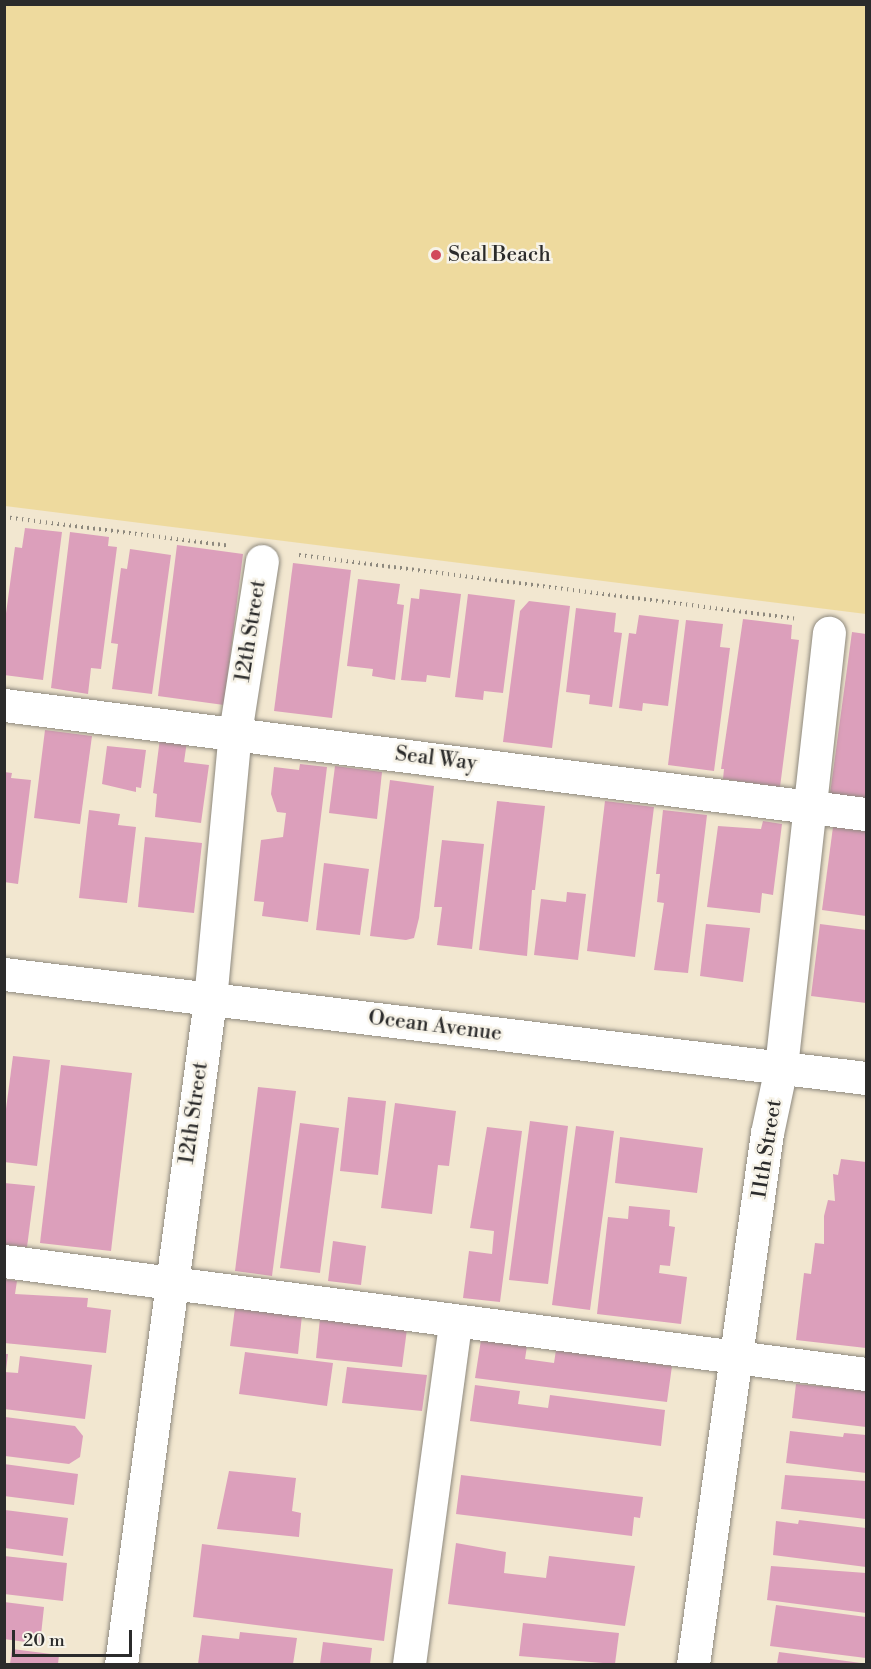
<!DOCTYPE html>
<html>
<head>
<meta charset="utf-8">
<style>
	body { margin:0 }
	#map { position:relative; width:871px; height:1669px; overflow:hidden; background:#f2e7d0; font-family:"Libre Bodoni",serif }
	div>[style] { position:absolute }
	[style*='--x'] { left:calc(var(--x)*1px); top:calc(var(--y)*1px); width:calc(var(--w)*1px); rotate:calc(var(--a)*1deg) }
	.sand>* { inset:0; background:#eeda9e }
	.building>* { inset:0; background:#dc9fbb }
	.path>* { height:4px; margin-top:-2px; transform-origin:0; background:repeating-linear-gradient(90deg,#8e897e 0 1.5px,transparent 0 6px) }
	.roads { filter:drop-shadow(0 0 2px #8e897e) drop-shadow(0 0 2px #8e897e) }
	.minor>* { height:33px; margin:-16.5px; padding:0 16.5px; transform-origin:16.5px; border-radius:16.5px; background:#fff }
	.dots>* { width:16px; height:16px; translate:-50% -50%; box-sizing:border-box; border:3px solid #f7f3e8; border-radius:50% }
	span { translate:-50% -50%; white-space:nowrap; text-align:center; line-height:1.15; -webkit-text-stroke:5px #f7f3e8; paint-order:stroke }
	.poi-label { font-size:21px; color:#2b2b2b }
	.left { translate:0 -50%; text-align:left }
	.street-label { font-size:21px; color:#2b2b2b }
	.frame { position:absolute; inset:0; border:6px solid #2b2b2b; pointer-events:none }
	.scale { position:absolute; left:12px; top:1630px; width:120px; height:27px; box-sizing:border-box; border:3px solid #2b2b2b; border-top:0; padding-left:8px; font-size:18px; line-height:21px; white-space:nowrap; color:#2b2b2b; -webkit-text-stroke:4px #f7f3e8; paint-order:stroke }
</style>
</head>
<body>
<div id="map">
	<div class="sand">
		<div style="clip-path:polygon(5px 4px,866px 5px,866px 614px,5px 506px)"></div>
	</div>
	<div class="building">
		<div style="clip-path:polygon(25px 528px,62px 532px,43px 680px,4px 675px,4px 628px,15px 547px,22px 548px)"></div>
		<div style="clip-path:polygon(70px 532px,109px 537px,108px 546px,117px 547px,101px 669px,91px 668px,88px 694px,51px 688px)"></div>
		<div style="clip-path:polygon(177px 545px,243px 554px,224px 705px,158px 696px)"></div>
		<div style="clip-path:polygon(130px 549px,171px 555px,152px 694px,112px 689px,118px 644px,111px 643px,121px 568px,127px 569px)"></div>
		<div style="clip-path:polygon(293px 563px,351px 570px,332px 718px,274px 711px)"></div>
		<div style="clip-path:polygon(358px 579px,400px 584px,397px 604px,404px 605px,395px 680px,372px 676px,373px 669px,347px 666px)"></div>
		<div style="clip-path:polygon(420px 589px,461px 594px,450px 678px,427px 675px,426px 682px,401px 680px,411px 598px,419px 599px)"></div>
		<div style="clip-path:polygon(468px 594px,515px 600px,503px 693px,484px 691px,483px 700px,455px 697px)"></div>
		<div style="clip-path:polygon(529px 601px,570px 606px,552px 748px,503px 742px,520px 611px)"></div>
		<div style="clip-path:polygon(576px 608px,616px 613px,614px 632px,622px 633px,612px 707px,589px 704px,590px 695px,566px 692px)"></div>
		<div style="clip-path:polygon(639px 615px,679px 620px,668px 706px,643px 703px,642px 711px,619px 708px,629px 633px,636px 634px)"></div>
		<div style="clip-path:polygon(743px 619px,792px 625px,791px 639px,799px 640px,780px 787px,723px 779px,724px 769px,721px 769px)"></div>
		<div style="clip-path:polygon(686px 620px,723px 624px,720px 647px,730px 648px,714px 771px,668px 765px)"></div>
		<div style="clip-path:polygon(852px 632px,866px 634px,866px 799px,830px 794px)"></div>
		<div style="clip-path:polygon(45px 730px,92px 736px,80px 824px,34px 818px)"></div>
		<div style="clip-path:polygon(160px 738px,187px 741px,184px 762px,209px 765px,201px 823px,155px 817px,157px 794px,153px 793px)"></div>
		<div style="clip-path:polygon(107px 746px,146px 750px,141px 788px,136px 787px,136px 792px,102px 784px)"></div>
		<div style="clip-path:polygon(300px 764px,327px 767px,308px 922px,262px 916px,264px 902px,254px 901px,261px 840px,283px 837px,286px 813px,277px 812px,271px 794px,274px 767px,299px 770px)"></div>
		<div style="clip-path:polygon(335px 766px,382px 772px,377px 819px,329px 813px)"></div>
		<div style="clip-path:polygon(4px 772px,12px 773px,11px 778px,31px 780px,18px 884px,4px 882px)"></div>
		<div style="clip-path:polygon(390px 780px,434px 786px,419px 918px,414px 938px,406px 940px,370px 936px)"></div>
		<div style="clip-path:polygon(497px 801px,545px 806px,535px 890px,532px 890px,527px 956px,479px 950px)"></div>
		<div style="clip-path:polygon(605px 801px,654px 807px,635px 957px,587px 951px)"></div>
		<div style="clip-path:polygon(89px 810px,120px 814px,118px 825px,136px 827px,127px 903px,79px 898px)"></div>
		<div style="clip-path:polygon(663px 810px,707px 815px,688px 973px,654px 970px,664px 903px,657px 902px,660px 874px,656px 874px)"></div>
		<div style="clip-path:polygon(763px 821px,782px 824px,773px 895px,762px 893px,760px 913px,707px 907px,718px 826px,761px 829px)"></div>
		<div style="clip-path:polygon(833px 827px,866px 831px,866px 916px,822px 910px)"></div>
		<div style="clip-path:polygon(145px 837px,202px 843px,194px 913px,138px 907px)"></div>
		<div style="clip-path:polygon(442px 840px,484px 844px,472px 949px,437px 945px,442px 907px,434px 907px)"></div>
		<div style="clip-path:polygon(324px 863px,369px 869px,360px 935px,316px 930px)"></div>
		<div style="clip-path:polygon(567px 892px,586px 894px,578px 960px,534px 955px,541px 899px,566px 902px)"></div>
		<div style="clip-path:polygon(706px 924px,750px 928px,743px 982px,700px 976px)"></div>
		<div style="clip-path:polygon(820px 924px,866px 930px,866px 1003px,811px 996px)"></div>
		<div style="clip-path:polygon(13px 1056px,50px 1060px,37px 1166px,4px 1162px,4px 1124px)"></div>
		<div style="clip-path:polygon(61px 1065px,132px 1073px,111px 1251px,40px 1243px)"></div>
		<div style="clip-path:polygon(258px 1087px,296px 1091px,272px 1276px,235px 1271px)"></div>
		<div style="clip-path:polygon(348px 1097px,386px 1101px,378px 1175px,340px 1171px)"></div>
		<div style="clip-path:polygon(395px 1103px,456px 1111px,449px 1166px,438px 1165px,432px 1214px,381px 1208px)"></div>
		<div style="clip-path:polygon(530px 1121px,568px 1126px,548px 1284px,509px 1280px)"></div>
		<div style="clip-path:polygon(300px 1123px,339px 1128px,320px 1273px,280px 1268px)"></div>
		<div style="clip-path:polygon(576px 1126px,614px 1131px,590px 1310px,552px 1305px)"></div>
		<div style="clip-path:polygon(487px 1127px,522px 1131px,500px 1302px,463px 1298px,469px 1251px,492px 1254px,494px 1231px,470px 1228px)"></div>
		<div style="clip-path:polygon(620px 1137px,703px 1148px,697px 1193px,615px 1183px)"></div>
		<div style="clip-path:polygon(841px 1159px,866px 1162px,866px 1348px,796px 1340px,804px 1273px,811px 1274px,815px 1243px,824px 1244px,824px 1216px,828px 1200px,835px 1201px,833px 1174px,838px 1175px)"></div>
		<div style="clip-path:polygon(4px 1183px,35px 1186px,27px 1247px,4px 1245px)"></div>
		<div style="clip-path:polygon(629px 1206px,670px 1210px,669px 1226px,675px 1227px,670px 1266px,660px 1265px,659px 1273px,687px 1277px,681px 1324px,597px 1314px,608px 1217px,628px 1219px)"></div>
		<div style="clip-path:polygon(333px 1241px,366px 1246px,361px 1285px,328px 1281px)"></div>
		<div style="clip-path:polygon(4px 1279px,17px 1281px,15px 1294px,88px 1298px,87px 1307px,111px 1310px,106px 1353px,4px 1343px)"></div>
		<div style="clip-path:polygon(235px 1308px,302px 1315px,298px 1354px,230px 1346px)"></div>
		<div style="clip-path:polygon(320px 1318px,407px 1329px,402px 1367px,316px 1358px)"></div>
		<div style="clip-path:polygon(481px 1340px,527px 1346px,525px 1359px,554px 1363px,556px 1350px,672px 1366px,667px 1402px,475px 1378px)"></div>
		<div style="clip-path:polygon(245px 1352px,333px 1363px,327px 1406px,239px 1394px)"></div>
		<div style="clip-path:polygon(4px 1354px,8px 1354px,6px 1370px,4px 1370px)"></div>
		<div style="clip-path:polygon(20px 1356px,92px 1365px,85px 1419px,4px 1409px,4px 1372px,18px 1373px)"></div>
		<div style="clip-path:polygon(347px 1367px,427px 1375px,422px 1411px,342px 1403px)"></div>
		<div style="clip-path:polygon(796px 1384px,866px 1390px,866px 1427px,792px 1418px)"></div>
		<div style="clip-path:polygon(475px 1385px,520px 1391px,518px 1404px,548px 1408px,550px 1395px,665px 1410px,661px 1446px,470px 1421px)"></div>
		<div style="clip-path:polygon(5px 1417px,75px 1426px,83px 1436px,80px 1457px,69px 1464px,5px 1456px)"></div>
		<div style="clip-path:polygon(790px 1431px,843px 1437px,844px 1433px,866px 1435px,866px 1473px,786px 1463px)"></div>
		<div style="clip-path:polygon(4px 1464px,78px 1474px,74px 1505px,4px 1496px)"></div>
		<div style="clip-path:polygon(229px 1471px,296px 1478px,292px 1511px,301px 1513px,299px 1537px,217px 1529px)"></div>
		<div style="clip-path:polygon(461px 1475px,643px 1497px,640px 1518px,634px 1517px,632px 1536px,456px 1514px)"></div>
		<div style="clip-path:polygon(785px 1475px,866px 1481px,866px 1519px,781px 1509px)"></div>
		<div style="clip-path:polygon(5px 1510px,68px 1518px,63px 1556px,5px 1548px)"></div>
		<div style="clip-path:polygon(799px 1520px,866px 1528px,866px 1567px,773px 1555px,776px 1521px,798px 1524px)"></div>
		<div style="clip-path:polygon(456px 1543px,506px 1552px,504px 1573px,546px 1578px,549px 1556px,635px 1566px,625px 1626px,448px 1604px)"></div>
		<div style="clip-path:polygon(202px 1544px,393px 1569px,384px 1641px,193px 1617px)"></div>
		<div style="clip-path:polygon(4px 1556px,67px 1563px,63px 1601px,4px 1594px)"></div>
		<div style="clip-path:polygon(771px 1566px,866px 1573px,866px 1613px,767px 1600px)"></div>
		<div style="clip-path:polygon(4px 1602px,44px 1607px,40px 1644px,4px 1639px)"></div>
		<div style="clip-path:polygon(776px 1605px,866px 1617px,866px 1658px,770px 1646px)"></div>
		<div style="clip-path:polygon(523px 1623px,619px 1633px,615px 1664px,519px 1656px)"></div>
		<div style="clip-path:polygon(240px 1632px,297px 1638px,293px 1664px,198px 1664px,202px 1635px,239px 1639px)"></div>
		<div style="clip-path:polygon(323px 1642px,372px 1648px,370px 1664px,320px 1664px)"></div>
		<div style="clip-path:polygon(12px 1649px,59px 1655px,58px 1664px,10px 1664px)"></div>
		<div style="clip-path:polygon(779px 1652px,861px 1663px,861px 1664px,777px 1664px)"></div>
	</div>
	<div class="path">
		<div style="--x:4;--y:517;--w:227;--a:7.3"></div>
		<div style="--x:299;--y:555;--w:499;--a:7.3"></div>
	</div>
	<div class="roads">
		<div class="minor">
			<div style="--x:4;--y:705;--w:869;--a:7.21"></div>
			<div style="--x:4;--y:974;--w:868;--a:6.88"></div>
			<div style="--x:4;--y:1261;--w:869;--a:7.47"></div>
			<div style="--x:121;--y:1664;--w:670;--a:-82.37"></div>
			<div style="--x:210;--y:1000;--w:268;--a:-84.7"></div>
			<div style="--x:235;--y:733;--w:174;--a:-81.1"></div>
			<div style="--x:409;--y:1664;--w:345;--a:-82.3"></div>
			<div style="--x:693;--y:1664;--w:536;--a:-82.07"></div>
			<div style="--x:767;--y:1133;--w:67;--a:-78"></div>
			<div style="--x:781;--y:1067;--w:437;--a:-83.7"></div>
		</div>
	</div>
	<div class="dots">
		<div style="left:436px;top:255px;background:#d1495b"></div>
	</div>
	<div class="poi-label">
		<span class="left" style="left:448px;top:255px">Seal Beach</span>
	</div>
	<div class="street-label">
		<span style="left:251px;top:631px;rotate:-81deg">12th Street</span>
		<span style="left:436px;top:759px;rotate:7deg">Seal Way</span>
		<span style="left:435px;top:1026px;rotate:7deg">Ocean Avenue</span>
		<span style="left:194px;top:1113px;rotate:-82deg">12th Street</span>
		<span style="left:767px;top:1149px;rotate:-81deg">11th Street</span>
	</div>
	<div class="frame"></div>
	<div class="scale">20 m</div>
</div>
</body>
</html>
